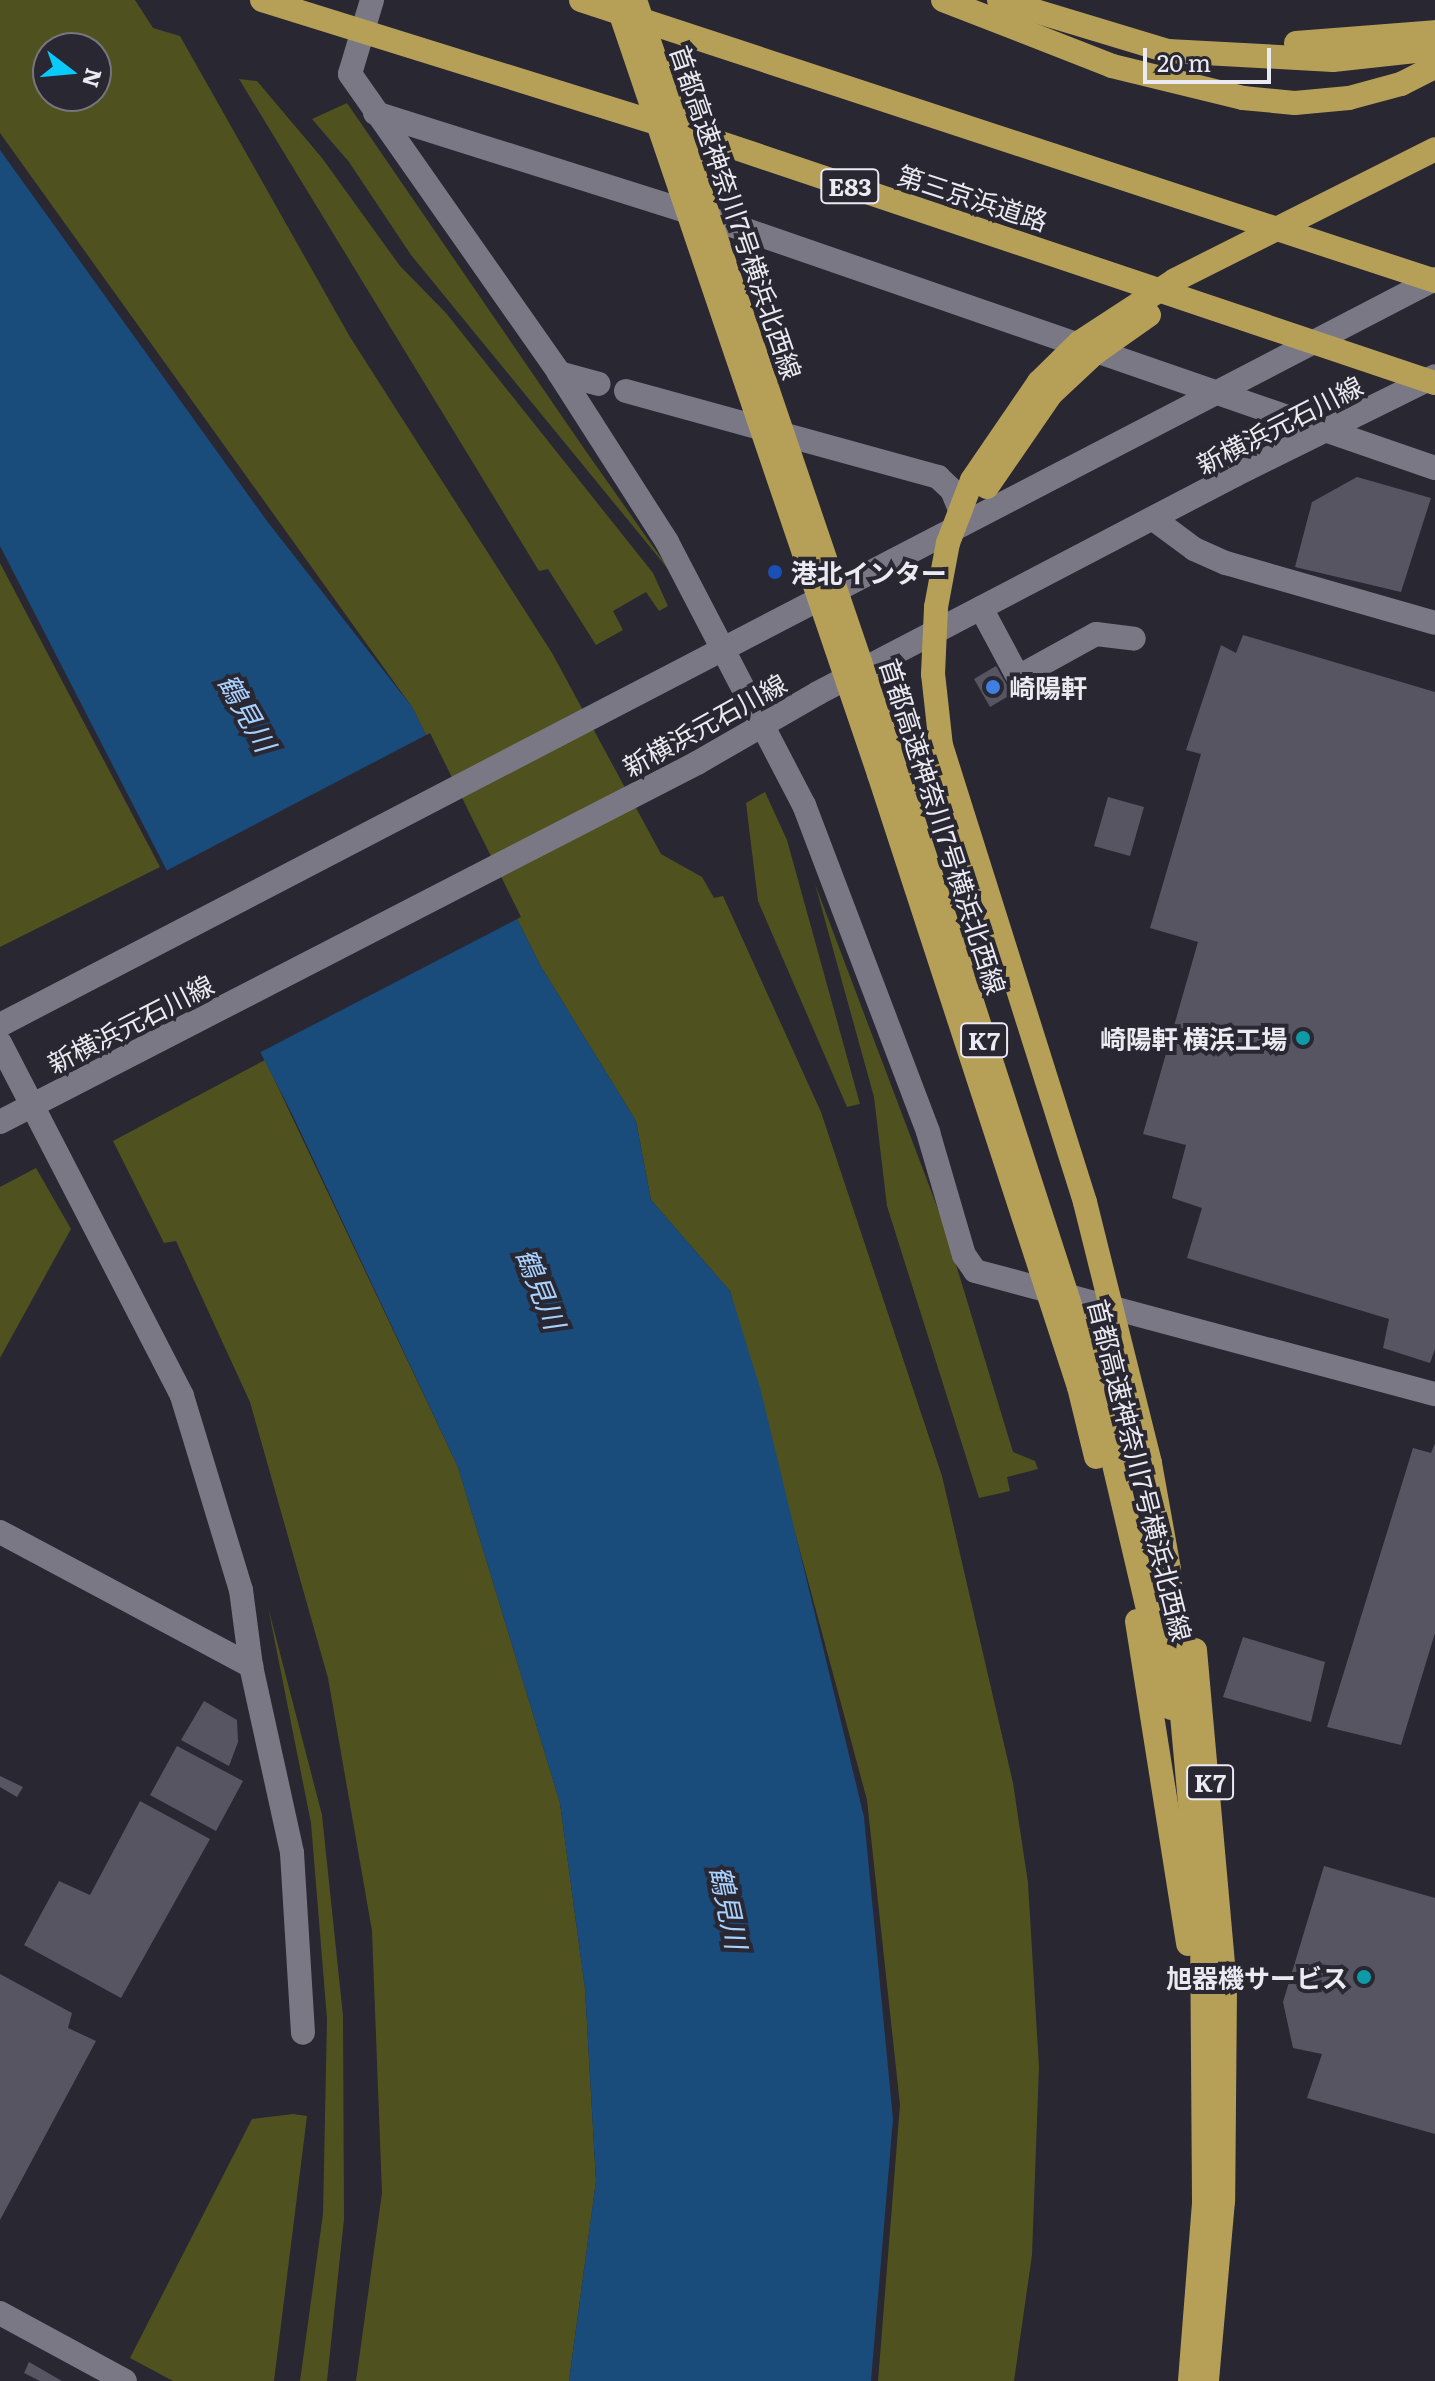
<!DOCTYPE html>
<html>
<head>
<meta charset="utf-8">
<style>
	body { margin:0 }
	#map { position:relative; width:1435px; height:2381px; overflow:hidden; background:#292732; font-family:Literata,"Noto Sans JP",serif }
	div>[style] { position:absolute }
	[style*='--x'] { left:calc(var(--x)*1px); top:calc(var(--y)*1px); width:calc(var(--w)*1px); rotate:calc(var(--a)*1deg) }
	.green>* { inset:0; background:#4f521e }
	.water>* { inset:0; background:#194b7b }
	.pier>* { inset:0; background:#292732 }
	.building>* { inset:0; background:#585562 }
	.minor>* { height:24px; margin:-12px; padding:0 12px; transform-origin:12px; border-radius:12px; background:#7b7886 }
	.highway>* { height:24px; margin:-12px; padding:0 12px; transform-origin:12px; border-radius:12px; background:#b6a057 }
	.dots>* { width:22px; height:22px; translate:-50% -50%; box-sizing:border-box; border:4px solid #292732; border-radius:50% }
	span { translate:-50% -50%; white-space:nowrap; text-align:center; line-height:1.15; -webkit-text-stroke:8px #292732; paint-order:stroke }
	.shield-label span { padding:2px 6px; background:#292732; border:2px solid; border-radius:6px; -webkit-text-stroke-width:0 }
	.shield-label { font-size:24px; color:#ebe9f1; font-weight:700 }
	.street-label { font-size:26px; color:#ebe9f1 }
	.poi-label { font-size:26px; color:#ebe9f1; font-weight:700 }
	.left { translate:0 -50%; text-align:left }
	.right { translate:-100% -50%; text-align:right }
	.water-label { font-size:28px; color:#a8d1fe; font-style:italic }
	.north { position:absolute; left:32px; top:32px; width:80px; height:80px; box-sizing:border-box; background:#292732; border:2px solid #77757e; border-radius:50%; rotate:106deg; font-size:22px; font-weight:700; line-height:32px; text-align:center; color:#ebe9f1 }
	.north::after { content:''; display:block; margin:auto; width:28px; height:36px; background:#09cafa; clip-path:polygon(50% 0,100% 100%,50% 72%,0 100%) }
	.scale { position:absolute; left:1143px; top:48px; width:128px; height:36px; box-sizing:border-box; border:4px solid #ebe9f1; border-top:0; padding-left:10px; font-size:24px; line-height:28px; white-space:nowrap; color:#ebe9f1; -webkit-text-stroke:6px #292732; paint-order:stroke }
</style>
</head>
<body>
<div id="map">
	<div class="green">
		<div style="clip-path:polygon(evenodd,0 0,135px 0,153px 28px,180px 36px,350px 337px,552px 653px,661px 854px,702px 877px,714px 898px,723px 896px,821px 1112px,942px 1476px,1013px 1783px,1028px 1883px,1039px 2067px,1032px 2255px,1014px 2381px,878px 2381px,900px 2105px,867px 1800px,730px 1291px,651px 1200px,636px 1121px,540px 965px,412px 707px,0 133px,0 0,48px 48px,96px 48px,96px 96px,48px 96px,48px 48px)"></div>
		<div style="clip-path:polygon(239px 79px,257px 81px,322px 158px,400px 266px,446px 313px,653px 573px,668px 606px,659px 611px,646px 592px,613px 611px,623px 630px,596px 645px,548px 569px,539px 571px)"></div>
		<div style="clip-path:polygon(347px 103px,583px 447px,673px 575px,411px 255px,349px 162px,312px 119px)"></div>
		<div style="clip-path:polygon(0 563px,160px 867px,0 947px)"></div>
		<div style="clip-path:polygon(765px 792px,787px 840px,860px 1104px,847px 1107px,758px 901px,746px 803px)"></div>
		<div style="clip-path:polygon(815px 884px,944px 1225px,1013px 1452px,1035px 1461px,1038px 1469px,1007px 1477px,1010px 1491px,979px 1498px,887px 1206px,874px 1097px)"></div>
		<div style="clip-path:polygon(265px 1060px,458px 1467px,560px 1803px,585px 1989px,596px 2181px,569px 2381px,356px 2381px,382px 2193px,372px 1931px,328px 1678px,250px 1402px,176px 1241px,164px 1243px,113px 1141px)"></div>
		<div style="clip-path:polygon(36px 1168px,71px 1229px,0 1358px,0 1187px)"></div>
		<div style="clip-path:polygon(268px 1607px,322px 1815px,343px 2016px,344px 2219px,327px 2381px,300px 2381px,323px 2214px,327px 2019px,311px 1823px)"></div>
		<div style="clip-path:polygon(293px 2114px,307px 2116px,274px 2381px,173px 2381px,130px 2358px,252px 2119px)"></div>
	</div>
	<div class="water">
		<div style="clip-path:polygon(0 150px,267px 521px,412px 707px,540px 965px,636px 1121px,651px 1200px,730px 1291px,761px 1391px,864px 1817px,893px 2119px,871px 2381px,569px 2381px,596px 2181px,585px 1989px,560px 1803px,458px 1467px,292px 1114px,0 546px)"></div>
	</div>
	<div class="pier">
		<div style="clip-path:polygon(430px 733px,521px 917px,257px 1054px,164px 872px)"></div>
	</div>
	<div class="building">
		<div style="clip-path:polygon(1357px 477px,1431px 498px,1401px 592px,1295px 567px,1312px 502px)"></div>
		<div style="clip-path:polygon(1243px 635px,1435px 692px,1435px 1349px,1430px 1363px,1383px 1348px,1389px 1319px,1187px 1258px,1202px 1208px,1172px 1198px,1186px 1145px,1143px 1134px,1198px 942px,1150px 928px,1201px 754px,1186px 750px,1221px 645px,1236px 653px)"></div>
		<div style="clip-path:polygon(996px 666px,1012px 694px,990px 707px,974px 679px)"></div>
		<div style="clip-path:polygon(1108px 797px,1144px 807px,1130px 856px,1094px 846px)"></div>
		<div style="clip-path:polygon(1435px 1443px,1435px 1633px,1401px 1745px,1327px 1727px,1413px 1448px,1431px 1453px)"></div>
		<div style="clip-path:polygon(1243px 1637px,1325px 1662px,1311px 1722px,1223px 1697px)"></div>
		<div style="clip-path:polygon(204px 1701px,237px 1720px,238px 1742px,229px 1766px,181px 1740px)"></div>
		<div style="clip-path:polygon(177px 1746px,243px 1781px,216px 1831px,150px 1795px)"></div>
		<div style="clip-path:polygon(0 1776px,23px 1787px,17px 1797px,0 1787px)"></div>
		<div style="clip-path:polygon(140px 1801px,210px 1839px,121px 1998px,24px 1945px,59px 1881px,90px 1895px)"></div>
		<div style="clip-path:polygon(1324px 1866px,1435px 1898px,1435px 2134px,1307px 2098px,1322px 2054px,1293px 2048px,1283px 2002px)"></div>
		<div style="clip-path:polygon(0 1974px,72px 2013px,68px 2028px,96px 2041px,0 2220px)"></div>
		<div style="clip-path:polygon(29px 2362px,62px 2381px,40px 2381px,24px 2373px)"></div>
	</div>
	<div class="minor">
		<div style="--x:372;--y:0;--w:77;--a:106.6"></div>
		<div style="--x:350;--y:74;--w:365;--a:55"></div>
		<div style="--x:559;--y:373;--w:201;--a:57.4"></div>
		<div style="--x:667;--y:542;--w:297;--a:62.5"></div>
		<div style="--x:804;--y:805;--w:350;--a:69.2"></div>
		<div style="--x:928;--y:1132;--w:128;--a:73.7"></div>
		<div style="--x:964;--y:1255;--w:19;--a:55"></div>
		<div style="--x:975;--y:1271;--w:476;--a:15"></div>
		<div style="--x:375;--y:113;--w:392;--a:17.5"></div>
		<div style="--x:749;--y:231;--w:726;--a:19.06"></div>
		<div style="--x:559;--y:373;--w:41;--a:15.4"></div>
		<div style="--x:626;--y:391;--w:324;--a:15.4"></div>
		<div style="--x:938;--y:477;--w:19;--a:43"></div>
		<div style="--x:952;--y:490;--w:35;--a:68"></div>
		<div style="--x:1155;--y:520;--w:49;--a:36.6"></div>
		<div style="--x:1194;--y:549;--w:35;--a:24"></div>
		<div style="--x:1226;--y:563;--w:217;--a:16"></div>
		<div style="--x:981;--y:608;--w:78;--a:61.8"></div>
		<div style="--x:1018;--y:677;--w:89;--a:-28.9"></div>
		<div style="--x:1096;--y:634;--w:38;--a:7"></div>
		<div style="--x:0;--y:1025;--w:1617;--a:-27.47"></div>
		<div style="--x:0;--y:1043;--w:397;--a:62.7"></div>
		<div style="--x:182;--y:1396;--w:203;--a:73.1"></div>
		<div style="--x:241;--y:1590;--w:77;--a:82.5"></div>
		<div style="--x:251;--y:1666;--w:191;--a:77.6"></div>
		<div style="--x:292;--y:1853;--w:180;--a:86.5"></div>
		<div style="--x:0;--y:1122;--w:784;--a:-27.25"></div>
		<div style="--x:697;--y:763;--w:140;--a:-30"></div>
		<div style="--x:818;--y:693;--w:471;--a:-27.6"></div>
		<div style="--x:1235;--y:475;--w:223;--a:-26.3"></div>
		<div style="--x:0;--y:1532;--w:285;--a:28.1"></div>
		<div style="--x:0;--y:2313;--w:142;--a:28.5"></div>
	</div>
	<div class="highway">
		<div style="--x:262;--y:0;--w:468;--a:17.3"></div>
		<div style="--x:709;--y:139;--w:766;--a:18.58"></div>
		<div style="--x:581;--y:0;--w:899;--a:18.21"></div>
		<div style="--x:616;--y:0;--w:817;--a:71.23"></div>
		<div style="--x:879;--y:774;--w:645;--a:71.93"></div>
		<div style="--x:1079;--y:1387;--w:72;--a:76.3"></div>
		<div style="--x:635;--y:0;--w:817;--a:71.21"></div>
		<div style="--x:898;--y:773;--w:637;--a:72.08"></div>
		<div style="--x:1094;--y:1379;--w:338;--a:76.8"></div>
		<div style="--x:943;--y:0;--w:181;--a:21.3"></div>
		<div style="--x:1112;--y:66;--w:135;--a:13.7"></div>
		<div style="--x:1243;--y:98;--w:52;--a:5.5"></div>
		<div style="--x:1295;--y:103;--w:54;--a:-5.3"></div>
		<div style="--x:1349;--y:98;--w:54;--a:-15.1"></div>
		<div style="--x:1401;--y:84;--w:38;--a:-27"></div>
		<div style="--x:999;--y:0;--w:177;--a:16.8"></div>
		<div style="--x:1168;--y:51;--w:165;--a:3.1"></div>
		<div style="--x:1333;--y:60;--w:103;--a:-6.2"></div>
		<div style="--x:1296;--y:43;--w:139;--a:-4.5"></div>
		<div style="--x:987;--y:487;--w:113;--a:-55.5"></div>
		<div style="--x:1051;--y:394;--w:60;--a:-43"></div>
		<div style="--x:1095;--y:353;--w:66;--a:-35.1"></div>
		<div style="--x:1137;--y:1621;--w:327;--a:81"></div>
		<div style="--x:1195;--y:1650;--w:340;--a:84.9"></div>
		<div style="--x:1225;--y:1989;--w:212;--a:90.5"></div>
		<div style="--x:1223;--y:2201;--w:181;--a:95.1"></div>
		<div style="--x:1190;--y:2381;--w:180;--a:-85.5"></div>
		<div style="--x:1204;--y:2202;--w:267;--a:-90.4"></div>
		<div style="--x:1202;--y:1935;--w:367;--a:-95.2"></div>
		<div style="--x:1169;--y:1569;--w:108;--a:-100.2"></div>
		<div style="--x:1150;--y:1463;--w:269;--a:-104"></div>
		<div style="--x:1085;--y:1202;--w:478;--a:-107.5"></div>
		<div style="--x:941;--y:746;--w:72;--a:-96.3"></div>
		<div style="--x:933;--y:674;--w:67;--a:-87.4"></div>
		<div style="--x:936;--y:607;--w:65;--a:-79.4"></div>
		<div style="--x:948;--y:543;--w:67;--a:-69.1"></div>
		<div style="--x:972;--y:480;--w:119;--a:-55.6"></div>
		<div style="--x:1039;--y:382;--w:57;--a:-44.3"></div>
		<div style="--x:1080;--y:342;--w:113;--a:-33.1"></div>
		<div style="--x:1175;--y:280;--w:291;--a:-26.7"></div>
	</div>
	<div class="dots">
		<div style="left:775px;top:572px;background:#1a4fb4"></div>
		<div style="left:993px;top:687px;background:#3f7fe0"></div>
		<div style="left:1303px;top:1038px;background:#0f9aa8"></div>
		<div style="left:1364px;top:1977px;background:#0f9aa8"></div>
	</div>
	<div class="shield-label">
		<span style="left:850px;top:186px">E83</span>
		<span style="left:984px;top:1040px">K7</span>
		<span style="left:1210px;top:1782px">K7</span>
	</div>
	<div class="street-label">
		<span style="left:973px;top:197px;rotate:18deg">第三京浜道路</span>
		<span style="left:737px;top:212px;rotate:71deg">首都高速神奈川7号横浜北西線</span>
		<span style="left:1279px;top:424px;rotate:-27deg">新横浜元石川線</span>
		<span style="left:704px;top:724px;rotate:-29deg">新横浜元石川線</span>
		<span style="left:944px;top:826px;rotate:72deg">首都高速神奈川7号横浜北西線</span>
		<span style="left:130px;top:1023px;rotate:-27deg">新横浜元石川線</span>
		<span style="left:1141px;top:1470px;rotate:76deg">首都高速神奈川7号横浜北西線</span>
	</div>
	<div class="poi-label">
		<span class="left" style="left:791px;top:572px">港北インター</span>
		<span class="left" style="left:1009px;top:687px">崎陽軒</span>
		<span class="right" style="left:1287px;top:1038px">崎陽軒 横浜工場</span>
		<span class="right" style="left:1348px;top:1977px">旭器機サービス</span>
	</div>
	<div class="water-label">
		<span style="left:248px;top:712px;rotate:60deg">鶴見川</span>
		<span style="left:542px;top:1288px;rotate:68deg">鶴見川</span>
		<span style="left:730px;top:1907px;rotate:78deg">鶴見川</span>
	</div>
	<div class="north">N</div>
	<div class="scale">20 m</div>
</div>
</body>
</html>
